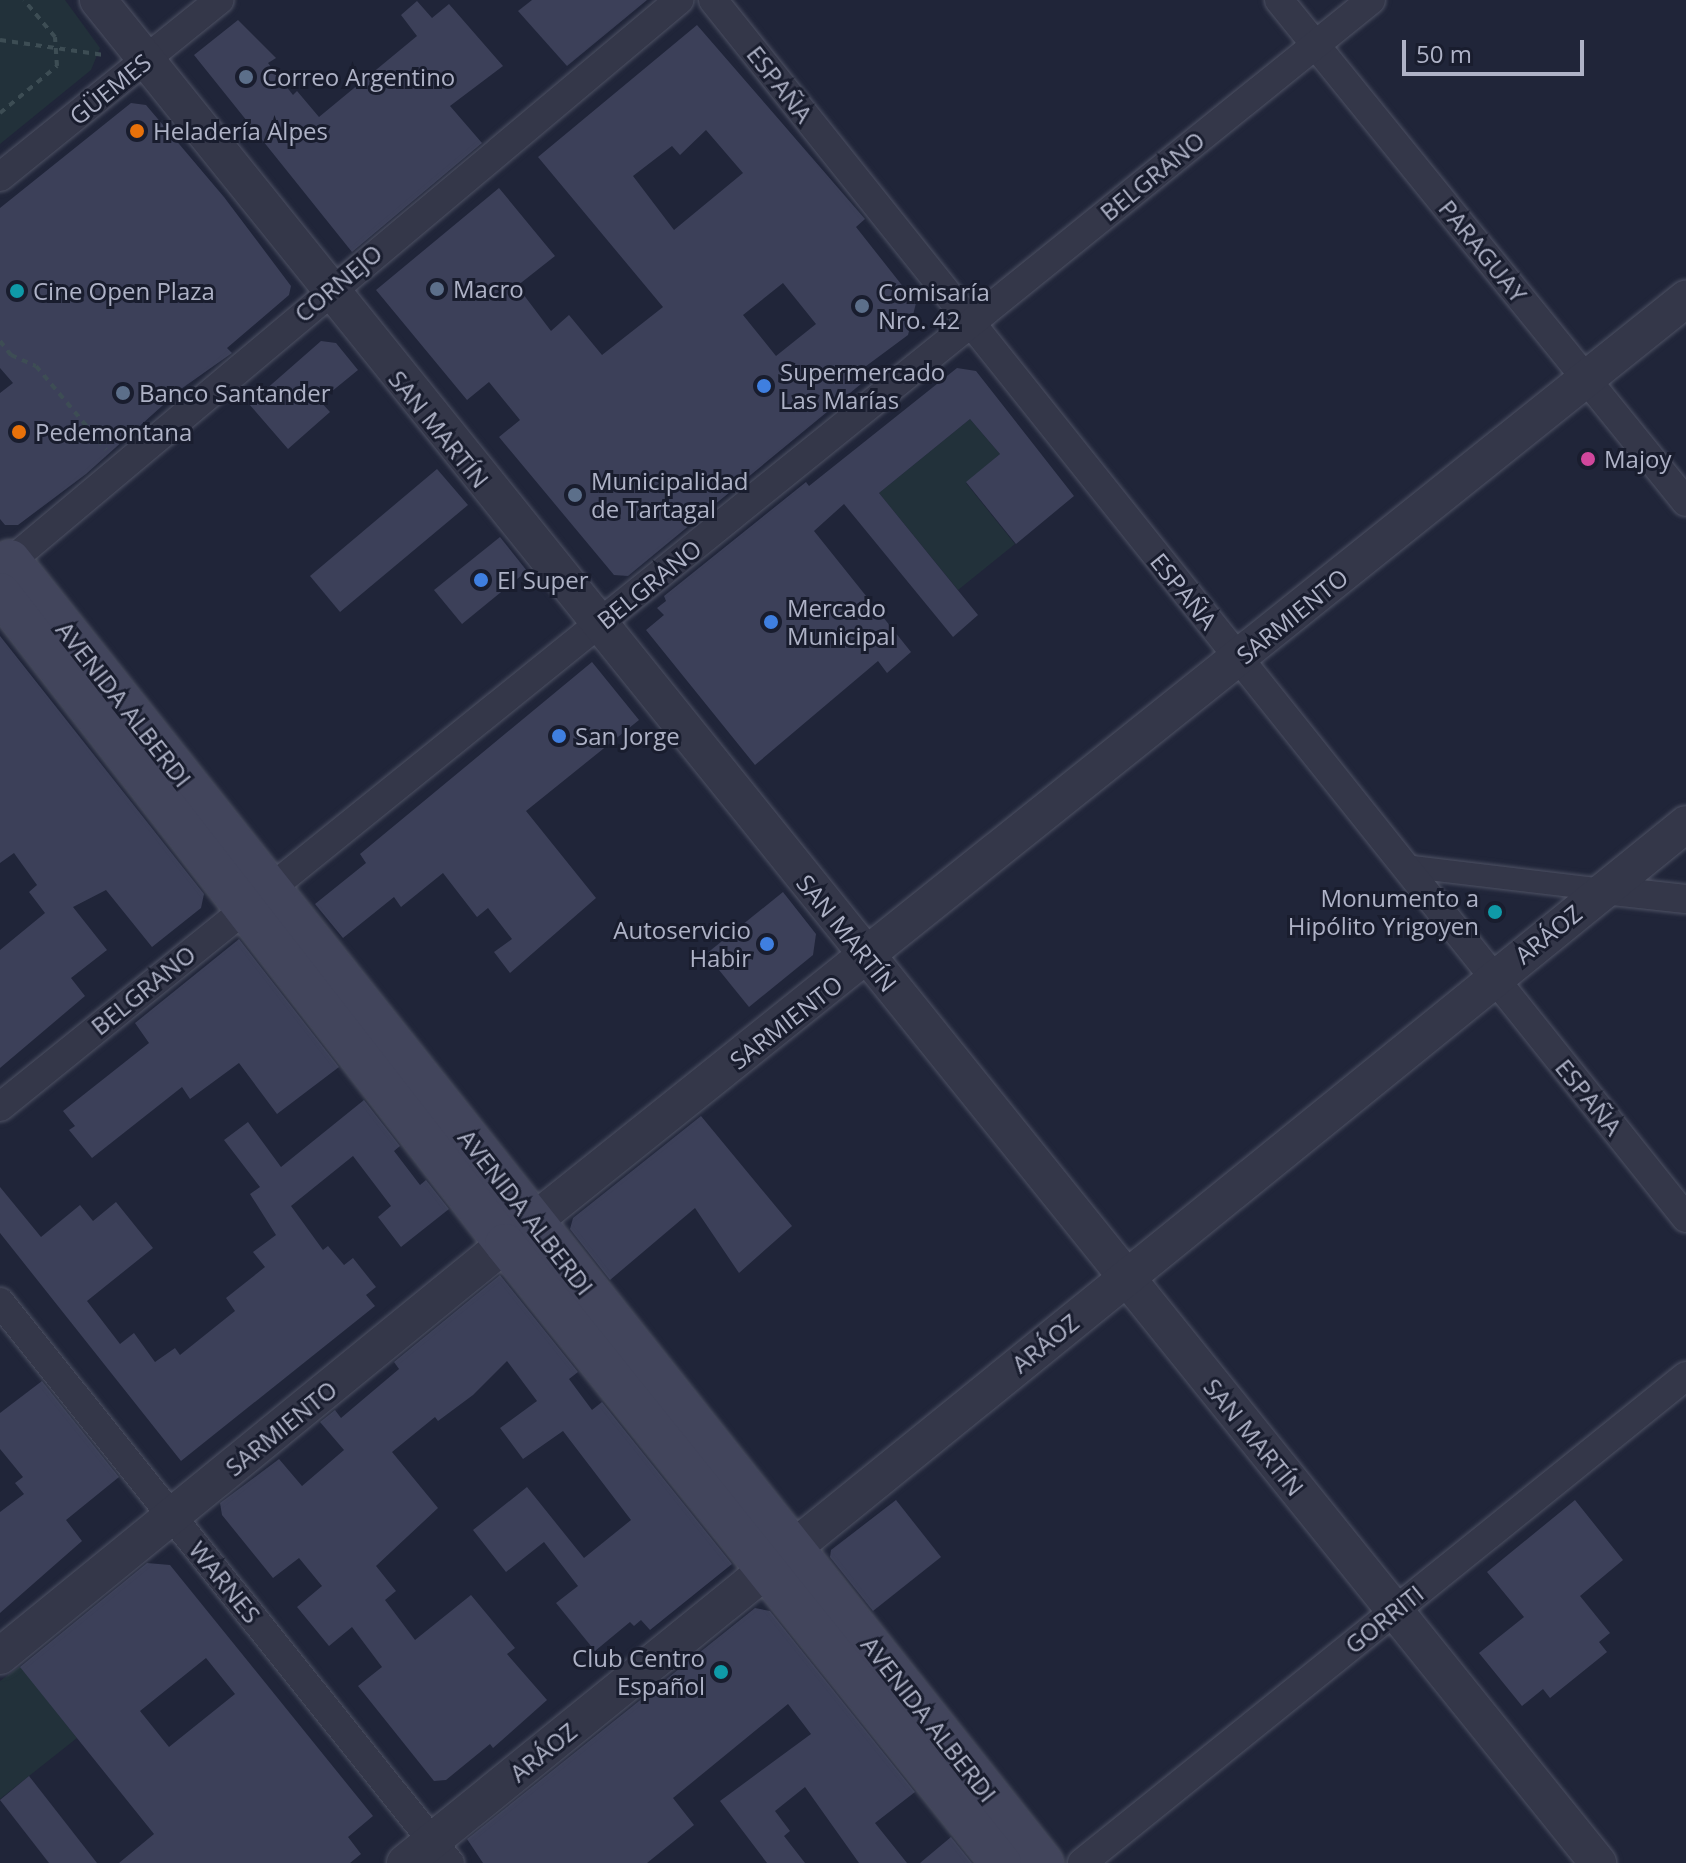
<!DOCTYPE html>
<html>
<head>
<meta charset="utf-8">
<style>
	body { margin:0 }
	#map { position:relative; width:1686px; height:1863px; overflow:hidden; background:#202539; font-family:"Open Sans",sans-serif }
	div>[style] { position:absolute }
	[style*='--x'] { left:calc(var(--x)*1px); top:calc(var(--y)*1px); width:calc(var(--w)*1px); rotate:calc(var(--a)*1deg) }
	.green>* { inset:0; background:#22313a }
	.building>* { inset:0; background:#3c4059 }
	.path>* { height:4px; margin-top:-2px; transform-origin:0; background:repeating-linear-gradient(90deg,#3d4d54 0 6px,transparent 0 12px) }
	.roads { filter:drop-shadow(0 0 2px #4e5264) drop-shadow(0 0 2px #4e5264) }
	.pedestrian>* { height:22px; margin:-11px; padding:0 11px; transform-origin:11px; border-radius:11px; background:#343749 }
	.minor>* { height:28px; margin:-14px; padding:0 14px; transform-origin:14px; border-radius:14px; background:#343749 }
	.tertiary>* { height:36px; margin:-18px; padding:0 18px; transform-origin:18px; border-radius:18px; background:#343749 }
	.secondary>* { height:40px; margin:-20px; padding:0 20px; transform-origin:20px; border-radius:20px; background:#42455c }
	.dots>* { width:22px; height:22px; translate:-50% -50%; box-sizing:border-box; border:4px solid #191d2e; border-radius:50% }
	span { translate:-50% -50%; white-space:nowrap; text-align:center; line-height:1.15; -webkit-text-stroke:6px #191d2e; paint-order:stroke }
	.poi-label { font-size:24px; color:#aeb2c6 }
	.left { translate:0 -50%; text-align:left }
	.right { translate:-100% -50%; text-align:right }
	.street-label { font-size:24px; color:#aeb2c6 }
	.scale { position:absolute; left:1402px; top:40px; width:182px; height:36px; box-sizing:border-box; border:4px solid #aeb2c6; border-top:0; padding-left:10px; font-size:24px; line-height:28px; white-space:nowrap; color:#aeb2c6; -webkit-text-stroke:6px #191d2e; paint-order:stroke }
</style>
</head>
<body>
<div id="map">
	<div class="green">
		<div style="clip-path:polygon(0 0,65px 0,100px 48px,91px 70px,0 144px)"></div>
		<div style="clip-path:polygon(970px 419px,1000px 454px,966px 483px,1015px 544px,958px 590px,879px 493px)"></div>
		<div style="clip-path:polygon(20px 1666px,77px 1738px,0 1799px,0 1681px)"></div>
	</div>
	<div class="building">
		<div style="clip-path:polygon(532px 0,647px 0,567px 66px,518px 11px)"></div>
		<div style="clip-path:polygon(417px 1px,432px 18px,449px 4px,503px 66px,450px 106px,482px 143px,352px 252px,194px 55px,238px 20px,276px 58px,268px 63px,293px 95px,297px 91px,319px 117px,417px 36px,401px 15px)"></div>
		<div style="clip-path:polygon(evenodd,697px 25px,865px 219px,856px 227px,916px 303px,908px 335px,854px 375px,861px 384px,628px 576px,614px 575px,499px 437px,520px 420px,489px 382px,467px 400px,376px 290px,499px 188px,555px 256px,517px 286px,551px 331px,569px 315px,602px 355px,663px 307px,538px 157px,697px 25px,706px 130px,743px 173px,674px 230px,633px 176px,672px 146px,680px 155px,706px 130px,697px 25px,783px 283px,816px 324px,776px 356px,743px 315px,783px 283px)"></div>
		<div style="clip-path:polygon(131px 103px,146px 105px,224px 197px,291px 286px,289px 295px,227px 348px,232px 353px,181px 389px,86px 474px,18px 525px,5px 525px,0 519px,0 393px,13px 383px,0 368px,0 208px)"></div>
		<div style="clip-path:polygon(321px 341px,336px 343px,358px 370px,320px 401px,330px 412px,288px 449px,249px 404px)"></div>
		<div style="clip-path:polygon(957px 368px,976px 371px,1074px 496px,1016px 544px,966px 482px,1000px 454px,970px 419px,879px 493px,978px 615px,953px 637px,844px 504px,814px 531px,911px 652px,887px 673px,878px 661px,755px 765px,646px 630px,664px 615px,657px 608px,666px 601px,664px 596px,806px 482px,809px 486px)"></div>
		<div style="clip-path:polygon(437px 469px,468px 505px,340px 612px,310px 576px)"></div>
		<div style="clip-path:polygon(500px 537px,527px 571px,462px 624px,434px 590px)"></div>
		<div style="clip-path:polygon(0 636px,204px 894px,201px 908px,152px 947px,106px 890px,73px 907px,107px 950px,71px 978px,85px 996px,0 1068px,0 950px,45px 913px,29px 892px,37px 885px,14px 853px,0 863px)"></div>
		<div style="clip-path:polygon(592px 662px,639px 720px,526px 811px,596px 898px,510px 973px,494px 952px,512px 939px,488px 908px,477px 917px,443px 873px,401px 907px,394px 897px,343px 938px,315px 904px,366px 863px,360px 854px)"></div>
		<div style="clip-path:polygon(783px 892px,816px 934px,813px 955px,749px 1007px,706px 954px)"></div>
		<div style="clip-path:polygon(239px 939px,339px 1067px,277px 1114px,239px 1063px,190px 1099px,182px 1087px,92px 1158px,69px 1130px,75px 1126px,63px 1111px,149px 1043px,135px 1023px)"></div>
		<div style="clip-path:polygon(364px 1100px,400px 1146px,394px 1151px,420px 1185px,426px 1180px,449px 1209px,401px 1247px,378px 1217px,391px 1206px,353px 1156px,291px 1206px,323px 1250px,328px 1246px,344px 1265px,353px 1258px,376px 1287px,366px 1295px,375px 1306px,181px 1461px,0 1233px,0 1187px,41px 1237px,80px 1205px,93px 1221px,116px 1202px,153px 1248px,87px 1301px,120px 1344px,134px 1333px,155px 1362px,175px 1348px,180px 1355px,235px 1311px,226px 1298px,265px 1267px,253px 1252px,276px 1235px,250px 1194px,260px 1187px,224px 1140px,248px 1122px,281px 1167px)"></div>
		<div style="clip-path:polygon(701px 1116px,792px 1226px,739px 1273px,695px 1208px,610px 1280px,570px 1229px,573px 1218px)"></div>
		<div style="clip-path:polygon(500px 1275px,578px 1372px,569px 1379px,592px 1410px,602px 1402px,732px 1564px,650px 1630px,641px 1620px,634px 1626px,630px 1622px,595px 1651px,556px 1603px,578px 1586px,544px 1542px,506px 1572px,473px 1530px,527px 1487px,584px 1558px,631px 1520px,563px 1431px,523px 1459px,500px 1428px,537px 1401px,507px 1361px,473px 1395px,438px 1421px,435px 1417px,392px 1452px,438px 1508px,376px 1566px,396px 1591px,385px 1600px,415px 1640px,471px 1595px,515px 1648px,507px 1654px,547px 1700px,493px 1748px,490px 1744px,446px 1780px,434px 1781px,358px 1686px,382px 1667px,352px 1627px,329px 1646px,297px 1607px,322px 1586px,299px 1558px,273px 1578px,222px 1515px,220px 1503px,279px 1459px,302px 1486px,344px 1450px,320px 1422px,335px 1410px,341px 1418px,399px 1369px,394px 1362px)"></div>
		<div style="clip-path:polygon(42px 1381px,119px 1477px,66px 1520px,82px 1541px,0 1613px,0 1512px,24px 1494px,15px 1483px,23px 1477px,0 1449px,0 1413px)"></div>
		<div style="clip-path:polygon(896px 1500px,941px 1557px,873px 1611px,830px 1557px,831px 1550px)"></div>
		<div style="clip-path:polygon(1575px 1500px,1623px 1560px,1580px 1596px,1610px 1633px,1599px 1642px,1607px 1652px,1550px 1698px,1543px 1689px,1522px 1706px,1479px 1653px,1524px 1617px,1487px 1572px)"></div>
		<div style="clip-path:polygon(evenodd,147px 1563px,170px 1565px,373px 1816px,348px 1837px,361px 1854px,350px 1863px,119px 1863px,154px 1834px,20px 1667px,147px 1563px,206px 1658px,235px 1694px,169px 1747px,140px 1711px,206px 1658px)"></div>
		<div style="clip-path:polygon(755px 1608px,770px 1611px,915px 1792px,875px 1823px,907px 1863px,859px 1863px,805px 1787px,775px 1811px,790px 1831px,784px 1836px,805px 1863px,767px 1863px,720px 1801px,811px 1734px,788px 1704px,673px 1798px,694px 1825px,647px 1863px,483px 1863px,467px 1839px)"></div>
		<div style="clip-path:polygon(29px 1776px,97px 1863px,49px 1863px,0 1800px)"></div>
		<div style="clip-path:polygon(951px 1837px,972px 1863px,920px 1863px)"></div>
	</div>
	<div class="path">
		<div style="--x:0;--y:40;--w:105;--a:8.2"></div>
		<div style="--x:0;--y:113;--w:74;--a:-39.5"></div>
		<div style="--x:57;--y:66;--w:29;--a:-94"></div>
		<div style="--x:55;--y:37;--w:48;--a:-130"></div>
		<div style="--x:0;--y:341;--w:18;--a:52"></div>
		<div style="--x:11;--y:355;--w:27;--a:24"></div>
		<div style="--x:36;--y:366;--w:109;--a:49.9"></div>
	</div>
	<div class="roads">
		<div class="pedestrian">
			<div style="--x:1404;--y:866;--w:201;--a:6.8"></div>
		</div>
		<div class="minor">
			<div style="--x:713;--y:0;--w:1559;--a:51.38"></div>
			<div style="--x:1279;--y:0;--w:646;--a:50.97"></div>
			<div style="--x:0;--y:177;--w:282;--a:-38.9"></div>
			<div style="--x:0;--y:570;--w:887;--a:-40.01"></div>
			<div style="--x:1604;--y:890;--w:82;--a:6.3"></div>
			<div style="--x:0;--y:1107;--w:1762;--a:-38.92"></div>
			<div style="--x:0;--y:1302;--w:719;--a:51.27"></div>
			<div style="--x:1082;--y:1863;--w:776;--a:-38.88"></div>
		</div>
		<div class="tertiary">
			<div style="--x:98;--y:0;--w:2392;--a:51.16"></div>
			<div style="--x:0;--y:1656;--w:652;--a:-39.21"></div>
			<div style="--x:505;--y:1244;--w:1513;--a:-38.67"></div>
			<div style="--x:405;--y:1863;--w:1649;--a:-39.04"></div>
		</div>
		<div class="secondary">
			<div style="--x:10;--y:560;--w:1663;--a:51.59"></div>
			<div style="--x:0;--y:593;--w:824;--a:52.2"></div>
			<div style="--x:505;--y:1244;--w:793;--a:51.3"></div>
		</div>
	</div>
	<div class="dots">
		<div style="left:246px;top:77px;background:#5c6f8a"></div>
		<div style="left:137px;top:131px;background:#e8710a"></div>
		<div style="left:437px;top:289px;background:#5c6f8a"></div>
		<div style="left:17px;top:291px;background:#0f9aa8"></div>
		<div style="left:862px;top:306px;background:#5c6f8a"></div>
		<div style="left:764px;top:386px;background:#3f7fe0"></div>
		<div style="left:123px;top:393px;background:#5c6f8a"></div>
		<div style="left:19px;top:432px;background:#e8710a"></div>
		<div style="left:1588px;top:459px;background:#d1479c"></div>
		<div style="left:575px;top:495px;background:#5c6f8a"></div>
		<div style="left:481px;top:580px;background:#3f7fe0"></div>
		<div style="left:771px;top:622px;background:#3f7fe0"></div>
		<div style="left:559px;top:736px;background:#3f7fe0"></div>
		<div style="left:1495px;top:912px;background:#0f9aa8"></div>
		<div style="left:767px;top:944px;background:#3f7fe0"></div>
		<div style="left:721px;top:1672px;background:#0f9aa8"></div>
	</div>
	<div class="poi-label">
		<span class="left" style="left:262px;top:77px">Correo Argentino</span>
		<span class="left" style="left:153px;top:131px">Heladería Alpes</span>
		<span class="left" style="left:453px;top:289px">Macro</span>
		<span class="left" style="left:33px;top:291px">Cine Open Plaza</span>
		<span class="left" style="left:878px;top:306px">Comisaría<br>Nro. 42</span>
		<span class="left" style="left:780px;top:386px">Supermercado<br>Las Marías</span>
		<span class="left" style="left:139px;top:393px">Banco Santander</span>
		<span class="left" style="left:35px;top:432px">Pedemontana</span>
		<span class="left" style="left:1604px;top:459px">Majoy</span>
		<span class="left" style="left:591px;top:495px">Municipalidad<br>de Tartagal</span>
		<span class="left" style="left:497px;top:580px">El Super</span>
		<span class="left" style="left:787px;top:622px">Mercado<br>Municipal</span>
		<span class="left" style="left:575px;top:736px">San Jorge</span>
		<span class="right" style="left:1479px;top:912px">Monumento a<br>Hipólito Yrigoyen</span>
		<span class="right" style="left:751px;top:944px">Autoservicio<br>Habir</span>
		<span class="right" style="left:705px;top:1672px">Club Centro<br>Español</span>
	</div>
	<div class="street-label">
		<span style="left:780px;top:84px;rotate:52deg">ESPAÑA</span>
		<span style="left:110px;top:89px;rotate:-39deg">GÜEMES</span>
		<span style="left:1152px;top:176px;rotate:-39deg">BELGRANO</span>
		<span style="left:1483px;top:251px;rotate:51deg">PARAGUAY</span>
		<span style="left:338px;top:283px;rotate:-40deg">CORNEJO</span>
		<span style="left:439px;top:429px;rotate:51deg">SAN MARTÍN</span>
		<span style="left:649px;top:584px;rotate:-39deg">BELGRANO</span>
		<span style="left:1184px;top:591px;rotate:51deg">ESPAÑA</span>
		<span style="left:1292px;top:616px;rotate:-39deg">SARMIENTO</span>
		<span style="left:124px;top:704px;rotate:52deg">AVENIDA ALBERDI</span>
		<span style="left:847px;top:933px;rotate:51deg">SAN MARTÍN</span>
		<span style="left:1548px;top:934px;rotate:-39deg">ARÁOZ</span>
		<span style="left:143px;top:990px;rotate:-39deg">BELGRANO</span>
		<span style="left:786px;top:1022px;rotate:-38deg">SARMIENTO</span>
		<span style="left:1589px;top:1097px;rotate:51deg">ESPAÑA</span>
		<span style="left:526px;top:1212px;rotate:52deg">AVENIDA ALBERDI</span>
		<span style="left:1045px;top:1343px;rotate:-39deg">ARÁOZ</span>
		<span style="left:281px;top:1428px;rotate:-39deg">SARMIENTO</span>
		<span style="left:1254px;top:1437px;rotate:51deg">SAN MARTÍN</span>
		<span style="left:225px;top:1582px;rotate:51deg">WARNES</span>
		<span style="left:1384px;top:1619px;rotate:-39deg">GORRITI</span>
		<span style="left:929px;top:1719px;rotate:52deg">AVENIDA ALBERDI</span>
		<span style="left:543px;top:1752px;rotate:-39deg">ARÁOZ</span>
	</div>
	<div class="scale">50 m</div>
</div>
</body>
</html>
